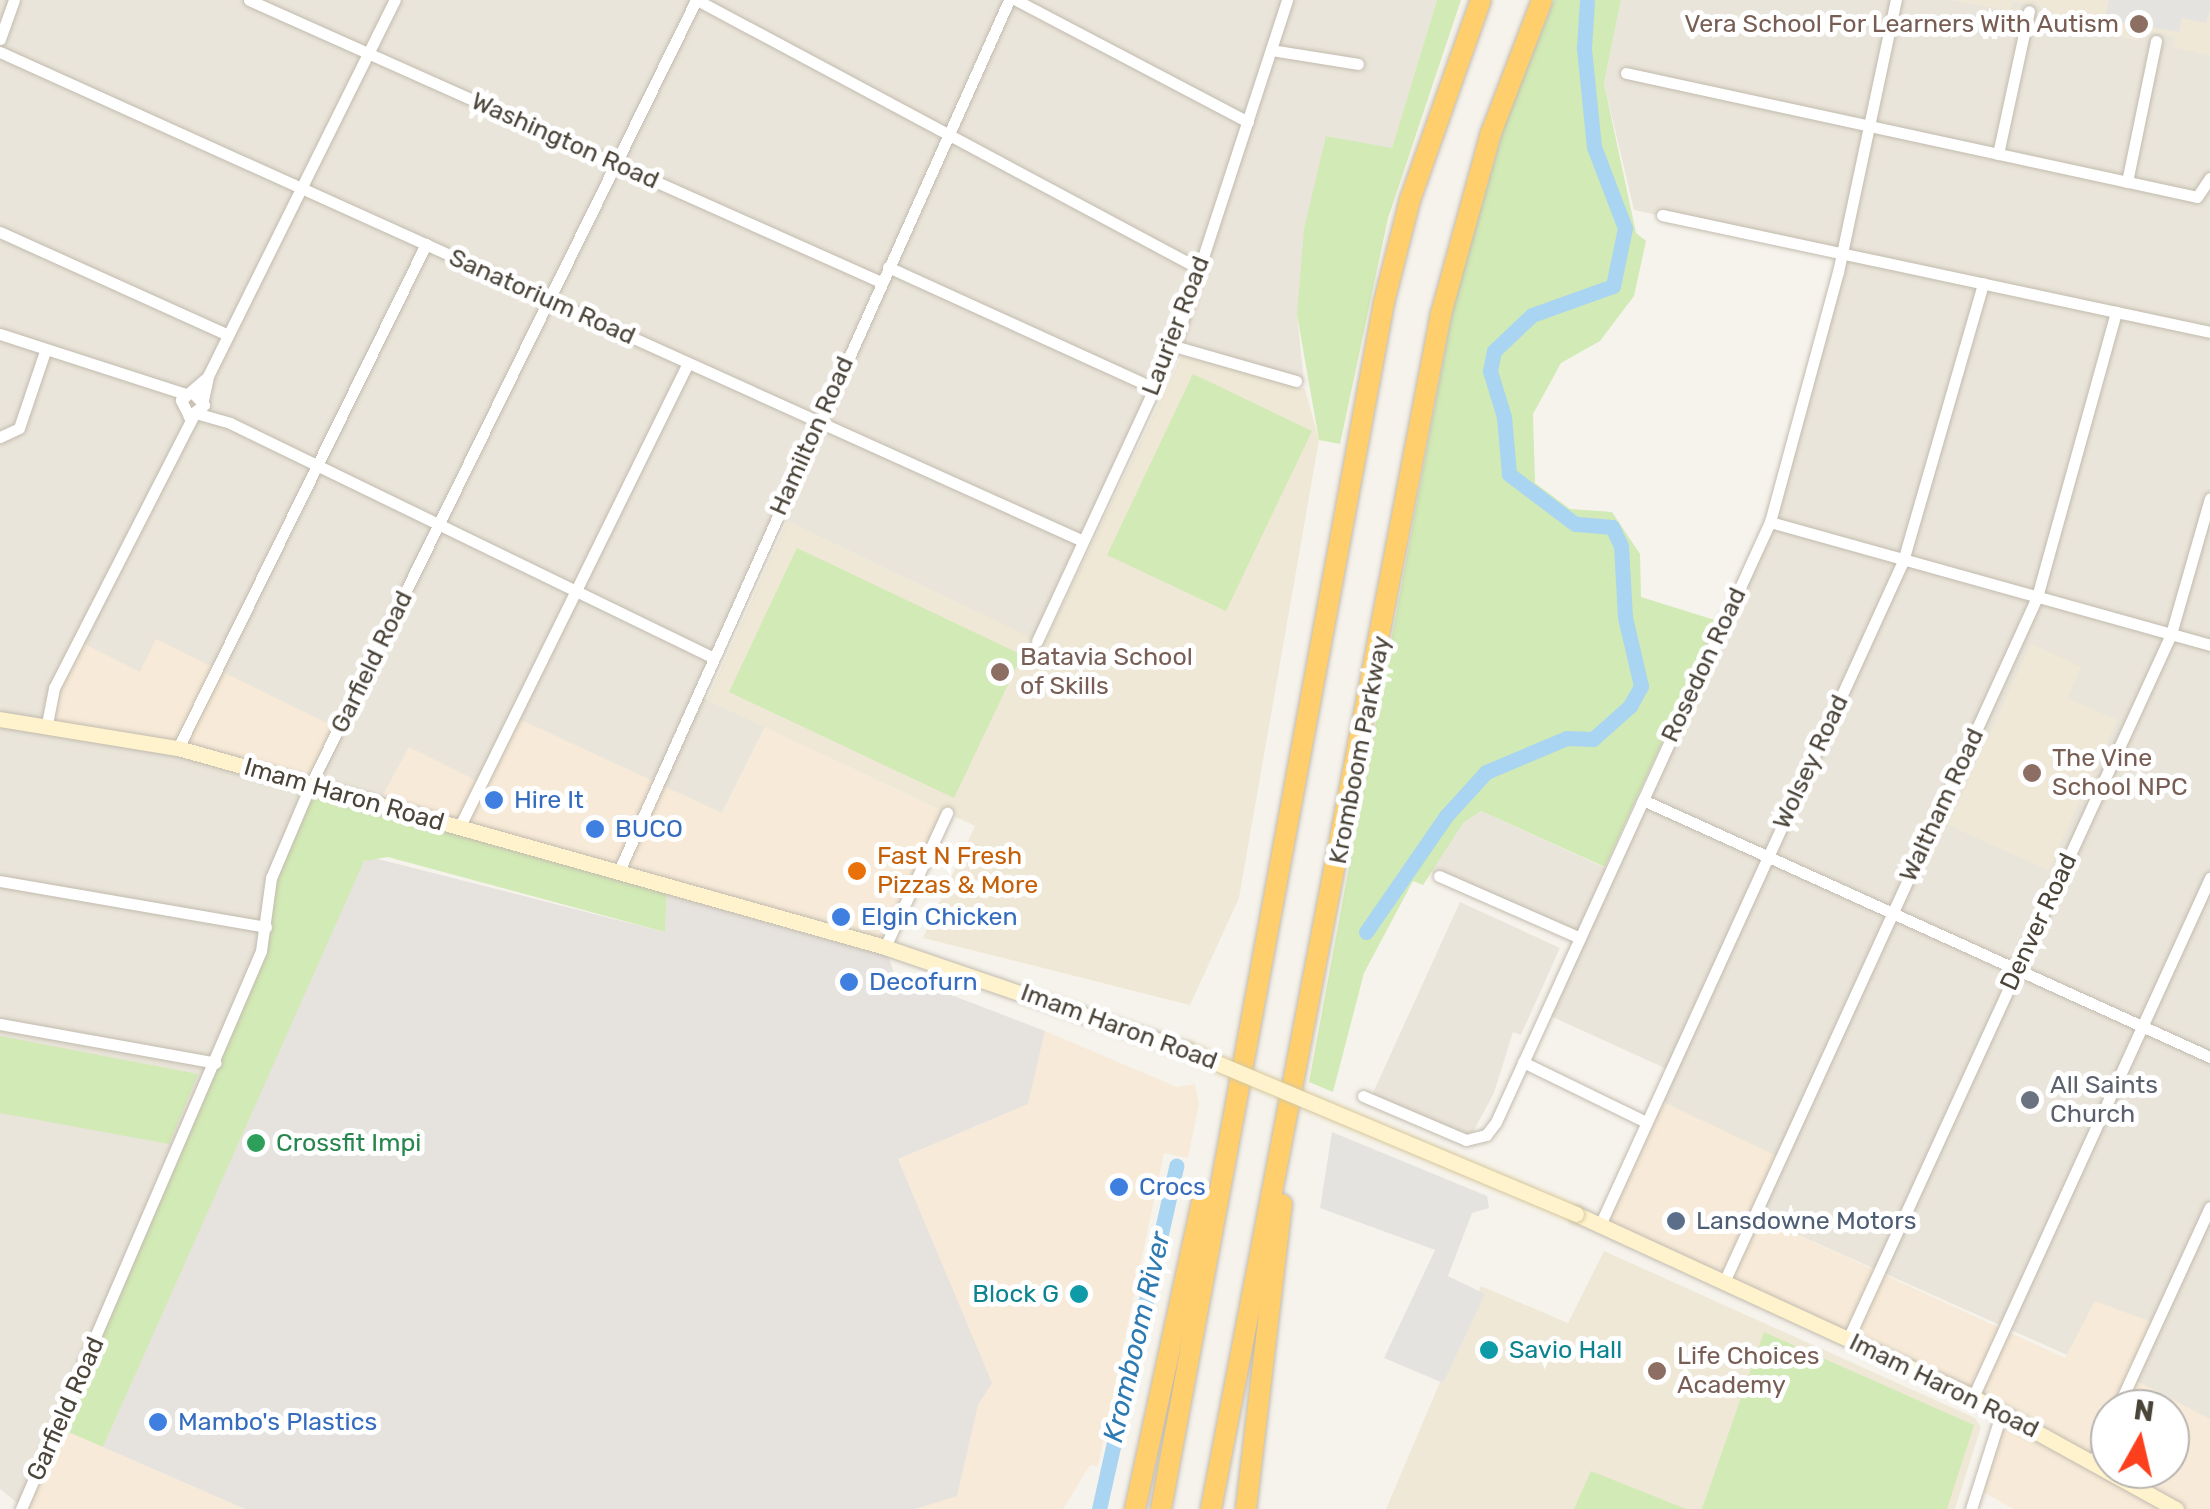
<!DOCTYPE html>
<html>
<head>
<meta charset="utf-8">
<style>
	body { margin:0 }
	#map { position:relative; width:2210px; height:1509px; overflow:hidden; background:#f6f3ec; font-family:Rubik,sans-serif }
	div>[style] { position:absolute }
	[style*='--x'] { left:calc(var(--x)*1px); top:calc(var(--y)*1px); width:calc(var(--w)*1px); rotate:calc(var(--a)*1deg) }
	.residential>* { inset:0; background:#eae5da }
	.commercial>* { inset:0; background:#f7ead8 }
	.industrial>* { inset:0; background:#e6e2dd }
	.education>* { inset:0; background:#efe8d6 }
	.green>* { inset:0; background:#d2eab5 }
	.parking>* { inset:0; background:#e5e3e0 }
	.canal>* { height:15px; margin:-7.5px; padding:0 7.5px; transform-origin:7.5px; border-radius:7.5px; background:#a9d4f2 }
	.roads { filter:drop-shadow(0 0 2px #c2bbae) drop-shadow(0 0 2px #c2bbae) }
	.street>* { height:11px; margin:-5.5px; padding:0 5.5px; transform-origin:5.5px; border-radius:5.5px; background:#fff }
	.secondary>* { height:15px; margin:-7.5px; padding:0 7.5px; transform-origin:7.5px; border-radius:7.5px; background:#fff3cd }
	.highway>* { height:20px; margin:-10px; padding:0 10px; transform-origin:10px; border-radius:10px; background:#ffcf6e }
	.bridges { filter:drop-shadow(0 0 2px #d6c79b) drop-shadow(0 0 2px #d6c79b) }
	.secondary-bridge>* { height:15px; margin:-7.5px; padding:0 7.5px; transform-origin:7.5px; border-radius:7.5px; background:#fff3cd }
	.dots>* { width:28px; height:28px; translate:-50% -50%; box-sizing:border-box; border:5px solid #fff; border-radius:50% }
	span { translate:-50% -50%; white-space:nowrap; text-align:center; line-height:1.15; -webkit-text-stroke:10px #fff; paint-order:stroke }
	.education-label { font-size:25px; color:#785e54 }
	.right { translate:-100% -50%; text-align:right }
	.left { translate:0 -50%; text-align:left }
	.street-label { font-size:25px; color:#4b4439 }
	.shop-label { font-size:25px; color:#366cbe }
	.food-label { font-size:25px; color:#c56008 }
	.worship-label { font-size:25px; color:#5b616d }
	.leisure-label { font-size:25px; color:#27864d }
	.service-label { font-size:25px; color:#4e5e75 }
	.culture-label { font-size:25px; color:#0d838f }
	.water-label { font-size:28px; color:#2e7ab2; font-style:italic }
	.north { position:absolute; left:2090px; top:1389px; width:100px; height:100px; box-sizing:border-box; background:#fff; border:2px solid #b7b4b0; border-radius:50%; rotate:8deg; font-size:28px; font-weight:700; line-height:40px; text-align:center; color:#4b4439 }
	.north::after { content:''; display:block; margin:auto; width:35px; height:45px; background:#fc3f1d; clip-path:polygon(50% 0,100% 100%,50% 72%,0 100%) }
</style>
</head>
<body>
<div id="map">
	<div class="residential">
		<div style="clip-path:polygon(0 0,1437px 0,1392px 149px,1327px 136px,1297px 315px,1304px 382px,1174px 346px,1037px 641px,776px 516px,697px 695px,765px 727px,722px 813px,643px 779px,481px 783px,378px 804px,265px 940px,21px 1506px,0 1489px)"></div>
		<div style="clip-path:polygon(1621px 0,1954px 0,2009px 10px,2012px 0,2049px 8px,2047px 19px,2137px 40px,2140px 29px,2175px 36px,2174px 47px,2210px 55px,2210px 1419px,1754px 1215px,1657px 1099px,1669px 1070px,1546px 1014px,1580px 938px,1429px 871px,1463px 823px,1481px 811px,1610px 870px,1770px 522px,1840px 254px,1634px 210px,1604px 83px)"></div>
		<div style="clip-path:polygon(1460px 902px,1560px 948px,1521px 1035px,1513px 1032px,1494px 1093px,1473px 1132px,1464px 1136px,1372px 1095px)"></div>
	</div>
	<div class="commercial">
		<div style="clip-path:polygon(156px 639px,339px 729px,310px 786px,47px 724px,50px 695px,77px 640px,140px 672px)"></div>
		<div style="clip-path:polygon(515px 717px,722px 813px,765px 727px,947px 813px,885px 947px,378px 804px,409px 747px,481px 783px)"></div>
		<div style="clip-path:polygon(1045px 1031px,1177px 1087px,1195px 1084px,1199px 1104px,1188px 1158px,1164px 1153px,1098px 1466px,1090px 1465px,1063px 1509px,915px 1509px,957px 1495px,978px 1405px,991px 1383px,898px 1159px,1028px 1104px)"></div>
		<div style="clip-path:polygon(evenodd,1657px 1099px,1781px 1158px,1755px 1215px,2065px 1358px,2095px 1301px,2157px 1324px,2131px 1378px,2210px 1419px,2210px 1509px,2013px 1509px,1978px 1489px,2002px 1412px,1600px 1225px,1657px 1099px,2110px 1409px,2170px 1409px,2170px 1469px,2110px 1469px,2110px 1409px)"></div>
		<div style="clip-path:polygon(59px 1428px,103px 1447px,245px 1509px,21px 1509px)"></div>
	</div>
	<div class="industrial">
		<div style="clip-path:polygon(370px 857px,665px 932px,667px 888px,885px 947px,894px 973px,1045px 1031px,1028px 1104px,898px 1159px,992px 1383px,978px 1405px,957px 1496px,915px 1509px,245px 1509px,103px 1447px,359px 866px)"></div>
	</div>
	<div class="education">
		<div style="clip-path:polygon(1954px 0,2210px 0,2210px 55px,2173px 47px,2174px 36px,2141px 29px,2138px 40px,2047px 19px,2048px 8px,2013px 0,2010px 11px)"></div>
		<div style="clip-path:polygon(1182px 355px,1305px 389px,1319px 440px,1239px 898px,1190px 1005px,923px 938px,975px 826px,707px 700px,787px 521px,1044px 644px)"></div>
		<div style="clip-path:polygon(2031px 644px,2081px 667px,2067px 698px,2117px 720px,2048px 870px,1948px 825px)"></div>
		<div style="clip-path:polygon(1604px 1251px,1975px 1418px,1981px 1427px,1955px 1509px,1386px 1509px,1481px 1286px,1568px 1323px)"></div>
	</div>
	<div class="green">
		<div style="clip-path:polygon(1437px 0,1461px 0,1388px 218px,1340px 444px,1319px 440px,1297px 315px,1304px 229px,1326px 136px,1392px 148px)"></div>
		<div style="clip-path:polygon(1554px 0,1621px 0,1604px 83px,1636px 233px,1646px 241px,1634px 296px,1600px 341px,1561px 363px,1533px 414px,1535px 483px,1570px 509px,1612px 512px,1640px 554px,1641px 597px,1718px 621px,1605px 867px,1481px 811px,1463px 823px,1423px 885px,1413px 881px,1364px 973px,1333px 1092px,1309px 1082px,1453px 308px,1505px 123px)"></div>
		<div style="clip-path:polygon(1193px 374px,1312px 431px,1226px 611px,1107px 555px)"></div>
		<div style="clip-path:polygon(797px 548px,1022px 655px,954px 798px,729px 692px)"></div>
		<div style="clip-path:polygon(310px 786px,667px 888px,665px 932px,388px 857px,364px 861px,103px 1447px,59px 1428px,261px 951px,268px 893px)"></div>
		<div style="clip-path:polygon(0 1036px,198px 1074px,169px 1144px,0 1113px)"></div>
		<div style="clip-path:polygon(1764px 1332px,1974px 1425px,1947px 1509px,1702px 1509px)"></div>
		<div style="clip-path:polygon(1591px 1471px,1686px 1509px,1574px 1509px)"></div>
	</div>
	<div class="parking">
		<div style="clip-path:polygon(2109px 0,2210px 0,2210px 9px,2206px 23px,2182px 18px,2179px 32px,2105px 20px)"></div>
		<div style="clip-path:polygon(1332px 1132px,1487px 1196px,1489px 1208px,1472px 1213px,1448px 1276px,1485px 1294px,1443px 1383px,1384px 1358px,1435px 1250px,1320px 1208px)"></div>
	</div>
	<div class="canal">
		<div style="--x:1366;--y:932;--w:141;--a:-55.4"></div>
		<div style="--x:1446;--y:816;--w:59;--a:-47.7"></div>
		<div style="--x:1486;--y:772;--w:88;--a:-22.8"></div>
		<div style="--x:1567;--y:738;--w:26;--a:2"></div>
		<div style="--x:1593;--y:739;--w:50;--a:-41.7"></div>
		<div style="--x:1630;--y:706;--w:23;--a:-61"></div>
		<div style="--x:1641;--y:686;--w:71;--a:-103.1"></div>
		<div style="--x:1625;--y:617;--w:71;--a:-93.2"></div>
		<div style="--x:1621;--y:546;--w:21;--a:-115"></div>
		<div style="--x:1612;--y:527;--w:37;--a:-175"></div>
		<div style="--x:1575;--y:524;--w:83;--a:-142.9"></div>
		<div style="--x:1509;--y:474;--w:57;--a:-95"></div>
		<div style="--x:1504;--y:417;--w:48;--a:-106.9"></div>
		<div style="--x:1490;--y:371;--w:20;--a:-79"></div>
		<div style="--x:1494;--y:351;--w:52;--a:-43.5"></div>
		<div style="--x:1532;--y:315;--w:86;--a:-19.7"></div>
		<div style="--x:1613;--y:286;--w:59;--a:-78.3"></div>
		<div style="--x:1625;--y:228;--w:87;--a:-110.9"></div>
		<div style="--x:1594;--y:147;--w:100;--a:-95.8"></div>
		<div style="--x:1584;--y:48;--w:48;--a:-86.4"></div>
		<div style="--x:1099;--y:1509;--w:352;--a:-77.3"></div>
	</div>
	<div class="roads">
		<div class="street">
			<div style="--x:249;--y:0;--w:692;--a:24.05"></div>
			<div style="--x:697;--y:0;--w:570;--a:28.14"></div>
			<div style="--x:1016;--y:0;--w:262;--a:27.7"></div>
			<div style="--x:0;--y:39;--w:41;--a:-70.3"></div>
			<div style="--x:1271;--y:50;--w:88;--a:9.1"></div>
			<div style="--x:0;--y:52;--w:1188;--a:24.3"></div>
			<div style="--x:1626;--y:73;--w:584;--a:12.25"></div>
			<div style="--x:2197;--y:197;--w:23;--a:-56"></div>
			<div style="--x:1998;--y:154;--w:146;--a:-77.8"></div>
			<div style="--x:2127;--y:182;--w:144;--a:-78.4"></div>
			<div style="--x:1662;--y:215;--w:560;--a:12.05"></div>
			<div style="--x:0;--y:232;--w:250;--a:24.3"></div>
			<div style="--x:888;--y:267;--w:292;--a:24.5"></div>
			<div style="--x:0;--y:334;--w:195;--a:17.9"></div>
			<div style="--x:1174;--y:346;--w:127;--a:16"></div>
			<div style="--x:193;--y:393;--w:16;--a:47"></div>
			<div style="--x:204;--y:405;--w:19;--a:144"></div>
			<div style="--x:189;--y:416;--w:18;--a:-117"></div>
			<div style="--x:181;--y:400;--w:32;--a:-41"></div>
			<div style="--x:203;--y:400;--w:25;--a:-78"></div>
			<div style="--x:208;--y:376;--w:420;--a:-63.6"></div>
			<div style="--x:199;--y:414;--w:32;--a:16"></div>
			<div style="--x:230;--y:423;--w:536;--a:25.9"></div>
			<div style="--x:0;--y:437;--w:21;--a:-25"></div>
			<div style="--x:19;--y:428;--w:81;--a:-71.3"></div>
			<div style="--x:1770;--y:522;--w:457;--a:15.6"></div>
			<div style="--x:1037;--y:641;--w:325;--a:-65.1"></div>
			<div style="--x:1174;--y:346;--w:364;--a:-71.9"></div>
			<div style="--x:47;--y:724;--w:37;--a:-79"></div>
			<div style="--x:54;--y:688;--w:305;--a:-62.9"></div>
			<div style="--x:178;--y:748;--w:562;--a:-63.8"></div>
			<div style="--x:1643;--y:800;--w:623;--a:24.38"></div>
			<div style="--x:459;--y:828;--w:518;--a:-63.78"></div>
			<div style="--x:618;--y:873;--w:957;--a:-65.87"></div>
			<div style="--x:1439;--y:876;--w:154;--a:23.7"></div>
			<div style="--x:0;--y:881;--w:270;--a:9.8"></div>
			<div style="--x:885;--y:947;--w:148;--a:-65.2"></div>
			<div style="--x:0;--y:1024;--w:219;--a:10.2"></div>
			<div style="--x:1523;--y:1062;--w:137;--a:26"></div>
			<div style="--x:1363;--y:1096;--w:112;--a:23.1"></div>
			<div style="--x:1466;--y:1140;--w:21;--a:-14"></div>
			<div style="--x:1486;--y:1135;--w:16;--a:-52"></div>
			<div style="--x:1496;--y:1122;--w:660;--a:-65.46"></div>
			<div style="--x:1770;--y:522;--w:259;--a:-74.8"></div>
			<div style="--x:1838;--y:272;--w:278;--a:-78"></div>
			<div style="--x:1600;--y:1225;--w:730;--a:-65.47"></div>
			<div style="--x:1903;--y:561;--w:289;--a:-73.9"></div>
			<div style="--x:1724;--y:1282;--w:753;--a:-65.44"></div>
			<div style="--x:2037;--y:597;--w:296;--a:-74.5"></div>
			<div style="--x:1848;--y:1339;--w:775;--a:-65.38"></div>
			<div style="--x:2171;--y:634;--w:141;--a:-74"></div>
			<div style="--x:1973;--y:1397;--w:571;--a:-65.46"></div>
			<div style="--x:2117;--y:1409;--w:222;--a:-65.3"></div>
			<div style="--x:2093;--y:1462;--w:41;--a:-65.3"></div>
			<div style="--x:21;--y:1509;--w:607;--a:-66.73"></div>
			<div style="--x:261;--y:951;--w:74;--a:-82.2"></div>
			<div style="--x:271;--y:878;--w:100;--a:-67"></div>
			<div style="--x:310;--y:786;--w:876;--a:-63.84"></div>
			<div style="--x:1971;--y:1509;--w:103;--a:-72.4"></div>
		</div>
		<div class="secondary">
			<div style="--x:0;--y:719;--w:180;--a:9.3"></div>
			<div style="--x:178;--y:748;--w:734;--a:15.72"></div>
			<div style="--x:885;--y:947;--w:318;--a:18.9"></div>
			<div style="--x:1576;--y:1214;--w:437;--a:24.7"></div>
			<div style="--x:1973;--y:1397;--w:232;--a:28.9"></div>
		</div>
		<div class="highway">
			<div style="--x:1135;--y:1509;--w:318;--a:-77.7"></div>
			<div style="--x:1161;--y:1509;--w:1227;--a:-79.53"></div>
			<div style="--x:1384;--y:302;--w:105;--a:-75.7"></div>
			<div style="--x:1410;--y:200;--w:212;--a:-70.5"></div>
			<div style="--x:1211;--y:1509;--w:1217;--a:-79.11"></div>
			<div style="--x:1441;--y:314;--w:188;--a:-74.6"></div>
			<div style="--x:1491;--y:133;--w:142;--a:-69"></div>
			<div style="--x:1246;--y:1509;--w:307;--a:-83.3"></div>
		</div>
	</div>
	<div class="bridges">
		<div class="secondary-bridge">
			<div style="--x:1186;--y:1050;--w:423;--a:22.8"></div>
		</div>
	</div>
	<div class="dots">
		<div style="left:2139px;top:24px;background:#8d6e63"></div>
		<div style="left:1000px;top:672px;background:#8d6e63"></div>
		<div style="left:2032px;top:773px;background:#8d6e63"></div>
		<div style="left:494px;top:800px;background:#3f7fe0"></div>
		<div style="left:595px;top:829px;background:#3f7fe0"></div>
		<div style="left:857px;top:871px;background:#e8710a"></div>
		<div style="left:841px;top:917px;background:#3f7fe0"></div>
		<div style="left:849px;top:982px;background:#3f7fe0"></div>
		<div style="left:2030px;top:1100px;background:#6b7280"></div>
		<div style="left:256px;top:1143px;background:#2e9e5b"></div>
		<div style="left:1119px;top:1187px;background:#3f7fe0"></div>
		<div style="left:1676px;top:1221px;background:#5c6f8a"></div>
		<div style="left:1079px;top:1294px;background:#0f9aa8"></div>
		<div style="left:1489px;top:1350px;background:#0f9aa8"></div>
		<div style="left:1657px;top:1371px;background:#8d6e63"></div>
		<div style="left:158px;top:1422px;background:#3f7fe0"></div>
	</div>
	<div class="education-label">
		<span class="right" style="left:2119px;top:24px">Vera School For Learners With Autism</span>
		<span class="left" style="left:1020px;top:672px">Batavia School<br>of Skills</span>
		<span class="left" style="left:2052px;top:773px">The Vine<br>School NPC</span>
		<span class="left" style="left:1677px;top:1371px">Life Choices<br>Academy</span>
	</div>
	<div class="street-label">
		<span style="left:565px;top:141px;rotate:24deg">Washington Road</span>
		<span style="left:542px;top:297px;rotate:24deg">Sanatorium Road</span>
		<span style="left:1176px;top:326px;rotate:-69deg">Laurier Road</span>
		<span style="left:812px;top:436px;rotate:-66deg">Hamilton Road</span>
		<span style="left:372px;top:662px;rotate:-64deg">Garfield Road</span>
		<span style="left:1704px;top:665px;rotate:-65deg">Rosedon Road</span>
		<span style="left:1360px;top:750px;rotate:-79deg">Kromboom Parkway</span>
		<span style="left:1811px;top:762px;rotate:-65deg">Wolsey Road</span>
		<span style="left:344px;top:795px;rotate:16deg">Imam Haron Road</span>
		<span style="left:1942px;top:805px;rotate:-65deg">Waltham Road</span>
		<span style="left:2039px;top:922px;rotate:-65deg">Denver Road</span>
		<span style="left:1119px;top:1027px;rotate:20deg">Imam Haron Road</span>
		<span style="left:1944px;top:1386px;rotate:26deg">Imam Haron Road</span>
		<span style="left:66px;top:1409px;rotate:-66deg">Garfield Road</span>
	</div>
	<div class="shop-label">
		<span class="left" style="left:514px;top:800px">Hire It</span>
		<span class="left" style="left:615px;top:829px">BUCO</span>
		<span class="left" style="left:861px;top:917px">Elgin Chicken</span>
		<span class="left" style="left:869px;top:982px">Decofurn</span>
		<span class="left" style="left:1139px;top:1187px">Crocs</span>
		<span class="left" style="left:178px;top:1422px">Mambo's Plastics</span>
	</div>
	<div class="food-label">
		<span class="left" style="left:877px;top:871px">Fast N Fresh<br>Pizzas &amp; More</span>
	</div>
	<div class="worship-label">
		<span class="left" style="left:2050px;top:1100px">All Saints<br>Church</span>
	</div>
	<div class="leisure-label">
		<span class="left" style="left:276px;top:1143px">Crossfit Impi</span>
	</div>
	<div class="service-label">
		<span class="left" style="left:1696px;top:1221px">Lansdowne Motors</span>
	</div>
	<div class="culture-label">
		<span class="right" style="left:1059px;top:1294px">Block G</span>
		<span class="left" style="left:1509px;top:1350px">Savio Hall</span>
	</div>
	<div class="water-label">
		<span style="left:1137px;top:1337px;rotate:-77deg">Kromboom River</span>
	</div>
	<div class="north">N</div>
</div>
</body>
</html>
